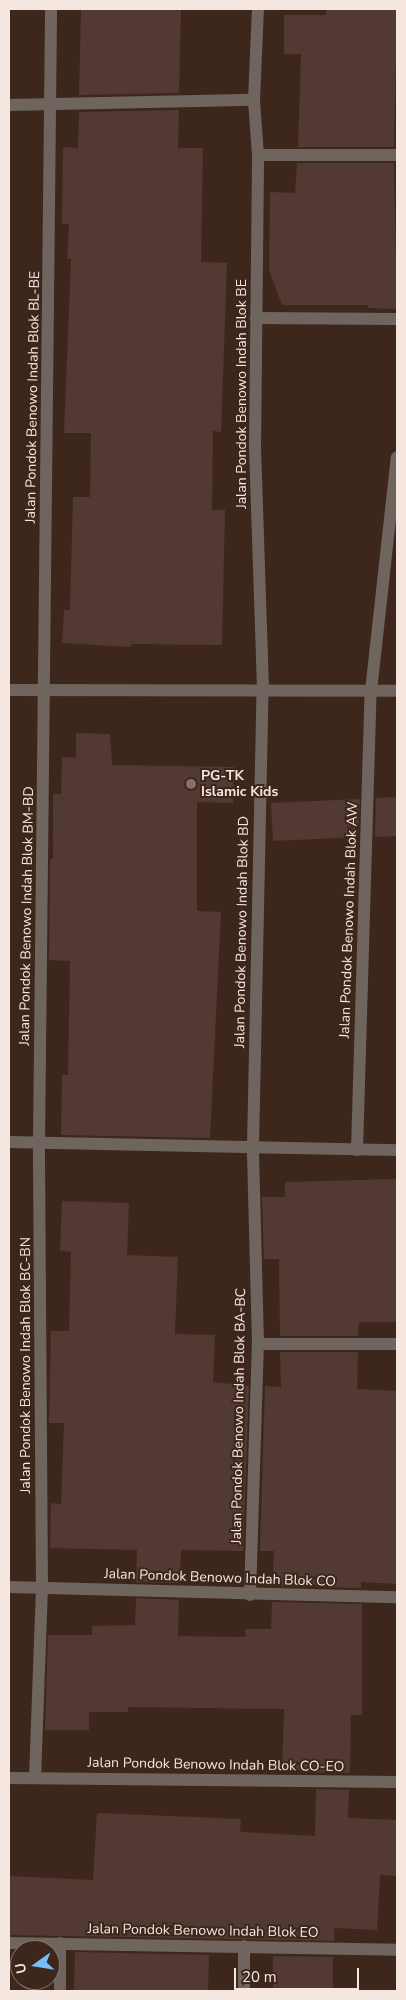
<!DOCTYPE html>
<html>
<head>
<meta charset="utf-8">
<style>
	body { margin:0 }
	#map { position:relative; width:406px; height:2000px; overflow:hidden; background:#3d271c; font-family:"Nunito Sans",sans-serif }
	div>[style] { position:absolute }
	[style*='--x'] { left:calc(var(--x)*1px); top:calc(var(--y)*1px); width:calc(var(--w)*1px); rotate:calc(var(--a)*1deg) }
	.building>* { inset:0; background:#533934 }
	.street>* { height:12px; margin:-6px; padding:0 6px; transform-origin:6px; border-radius:6px; background:#70655e }
	.dots>* { width:14px; height:14px; translate:-50% -50%; box-sizing:border-box; border:2px solid #3d271c; border-radius:50% }
	span { translate:-50% -50%; white-space:nowrap; text-align:center; line-height:1.15; -webkit-text-stroke:4px #3d271c; paint-order:stroke }
	.street-label { font-size:14px; color:#f5e6df }
	.poi-label { font-size:14px; color:#f5e6df; font-weight:700 }
	.left { translate:0 -50%; text-align:left }
	.frame { position:absolute; inset:0; border:10px solid #f5e6df; pointer-events:none }
	.north { position:absolute; left:10px; top:1940px; width:50px; height:50px; box-sizing:border-box; background:#3d271c; border:1px solid #87736a; border-radius:50%; rotate:257deg; font-size:14px; font-weight:700; line-height:20px; text-align:center; color:#f5e6df }
	.north::after { content:''; display:block; margin:auto; width:18px; height:22px; background:#76c0f7; clip-path:polygon(50% 0,100% 100%,50% 72%,0 100%) }
	.scale { position:absolute; left:234px; top:1968px; width:125px; height:22px; box-sizing:border-box; border:2px solid #f5e6df; border-top:0; padding-left:6px; font-size:15px; line-height:18px; white-space:nowrap; color:#f5e6df; -webkit-text-stroke:4px #3d271c; paint-order:stroke }
</style>
</head>
<body>
<div id="map">
	<div class="building">
		<div style="clip-path:polygon(81px 9px,181px 9px,179px 93px,79px 95px)"></div>
		<div style="clip-path:polygon(326px 9px,397px 9px,394px 147px,298px 147px,301px 54px,284px 54px,284px 15px,326px 15px)"></div>
		<div style="clip-path:polygon(179px 110px,178px 148px,203px 148px,201px 262px,227px 263px,221px 432px,213px 431px,212px 510px,225px 510px,222px 645px,131px 644px,131px 647px,62px 643px,64px 610px,70px 610px,73px 497px,90px 497px,91px 433px,64px 433px,71px 259px,67px 259px,69px 224px,62px 224px,63px 147px,78px 148px,79px 112px)"></div>
		<div style="clip-path:polygon(297px 163px,394px 163px,397px 309px,368px 308px,368px 305px,282px 305px,269px 270px,270px 192px,295px 193px)"></div>
		<div style="clip-path:polygon(76px 733px,110px 734px,112px 765px,234px 767px,233px 803px,197px 802px,197px 911px,221px 912px,210px 1138px,61px 1135px,62px 1075px,68px 1075px,70px 961px,49px 960px,50px 859px,53px 859px,53px 794px,61px 794px,62px 757px,76px 758px)"></div>
		<div style="clip-path:polygon(397px 797px,397px 836px,375px 837px,376px 798px)"></div>
		<div style="clip-path:polygon(360px 799px,358px 837px,273px 841px,271px 803px)"></div>
		<div style="clip-path:polygon(397px 1179px,397px 1322px,359px 1322px,358px 1336px,280px 1336px,279px 1259px,264px 1259px,262px 1197px,285px 1197px,285px 1182px)"></div>
		<div style="clip-path:polygon(62px 1201px,129px 1203px,127px 1255px,178px 1257px,175px 1334px,215px 1335px,213px 1382px,249px 1386px,243px 1551px,181px 1550px,180px 1583px,136px 1582px,137px 1550px,50px 1548px,51px 1503px,61px 1504px,64px 1423px,49px 1423px,51px 1331px,69px 1331px,71px 1252px,60px 1251px)"></div>
		<div style="clip-path:polygon(280px 1352px,358px 1352px,357px 1389px,397px 1391px,397px 1584px,361px 1582px,361px 1588px,272px 1586px,274px 1551px,260px 1551px,265px 1386px,281px 1387px)"></div>
		<div style="clip-path:polygon(136px 1598px,179px 1600px,178px 1636px,246px 1637px,245px 1629px,271px 1629px,272px 1602px,362px 1604px,362px 1715px,351px 1715px,350px 1773px,282px 1772px,284px 1709px,128px 1707px,128px 1712px,89px 1712px,89px 1730px,45px 1730px,48px 1635px,92px 1635px,92px 1626px,135px 1625px)"></div>
		<div style="clip-path:polygon(316px 1789px,349px 1790px,348px 1818px,397px 1820px,397px 1876px,380px 1875px,377px 1930px,334px 1928px,334px 1941px,9px 1935px,9px 1876px,93px 1880px,97px 1813px,241px 1819px,240px 1832px,315px 1836px)"></div>
		<div style="clip-path:polygon(75px 1952px,209px 1955px,208px 1991px,74px 1991px)"></div>
		<div style="clip-path:polygon(273px 1956px,333px 1957px,333px 1991px,273px 1991px)"></div>
	</div>
	<div class="street">
		<div style="--x:9;--y:105;--w:245;--a:-1.2"></div>
		<div style="--x:258;--y:155;--w:139;--a:0"></div>
		<div style="--x:256;--y:318;--w:141;--a:0.4"></div>
		<div style="--x:9;--y:690;--w:388;--a:0.1"></div>
		<div style="--x:9;--y:1142;--w:388;--a:1.2"></div>
		<div style="--x:357;--y:1150;--w:459;--a:-88.3"></div>
		<div style="--x:371;--y:691;--w:235;--a:-83.7"></div>
		<div style="--x:258;--y:1344;--w:139;--a:0"></div>
		<div style="--x:9;--y:1587;--w:388;--a:1.5"></div>
		<div style="--x:250;--y:1595;--w:251;--a:-88.2"></div>
		<div style="--x:258;--y:1344;--w:197;--a:-91.5"></div>
		<div style="--x:253;--y:1147;--w:459;--a:-88.8"></div>
		<div style="--x:263;--y:688;--w:239;--a:-91.9"></div>
		<div style="--x:255;--y:449;--w:294;--a:-89.4"></div>
		<div style="--x:258;--y:155;--w:55;--a:-94.2"></div>
		<div style="--x:254;--y:100;--w:91;--a:-87.5"></div>
		<div style="--x:9;--y:1778;--w:388;--a:0.6"></div>
		<div style="--x:35;--y:1778;--w:190;--a:-87.9"></div>
		<div style="--x:42;--y:1588;--w:445;--a:-90.4"></div>
		<div style="--x:39;--y:1143;--w:1134;--a:-89.39"></div>
		<div style="--x:9;--y:1943;--w:388;--a:1"></div>
		<div style="--x:60;--y:1943;--w:48;--a:90"></div>
		<div style="--x:244;--y:1991;--w:45;--a:-90"></div>
	</div>
	<div class="dots">
		<div style="left:191px;top:784px;background:#8d6e63"></div>
	</div>
	<div class="street-label">
		<span style="left:242px;top:394px;rotate:-90deg">Jalan Pondok Benowo Indah Blok BE</span>
		<span style="left:33px;top:397px;rotate:-89deg">Jalan Pondok Benowo Indah Blok BL-BE</span>
		<span style="left:27px;top:916px;rotate:-89deg">Jalan Pondok Benowo Indah Blok BM-BD</span>
		<span style="left:349px;top:920px;rotate:-88deg">Jalan Pondok Benowo Indah Blok AW</span>
		<span style="left:242px;top:932px;rotate:-89deg">Jalan Pondok Benowo Indah Blok BD</span>
		<span style="left:26px;top:1365px;rotate:-90deg">Jalan Pondok Benowo Indah Blok BC-BN</span>
		<span style="left:239px;top:1416px;rotate:-89deg">Jalan Pondok Benowo Indah Blok BA-BC</span>
		<span style="left:220px;top:1578px;rotate:2deg">Jalan Pondok Benowo Indah Blok CO</span>
		<span style="left:216px;top:1765px;rotate:1deg">Jalan Pondok Benowo Indah Blok CO-EO</span>
		<span style="left:203px;top:1931px;rotate:1deg">Jalan Pondok Benowo Indah Blok EO</span>
	</div>
	<div class="poi-label">
		<span class="left" style="left:201px;top:784px">PG-TK<br>Islamic Kids</span>
	</div>
	<div class="frame"></div>
	<div class="north">U</div>
	<div class="scale">20 m</div>
</div>
</body>
</html>
